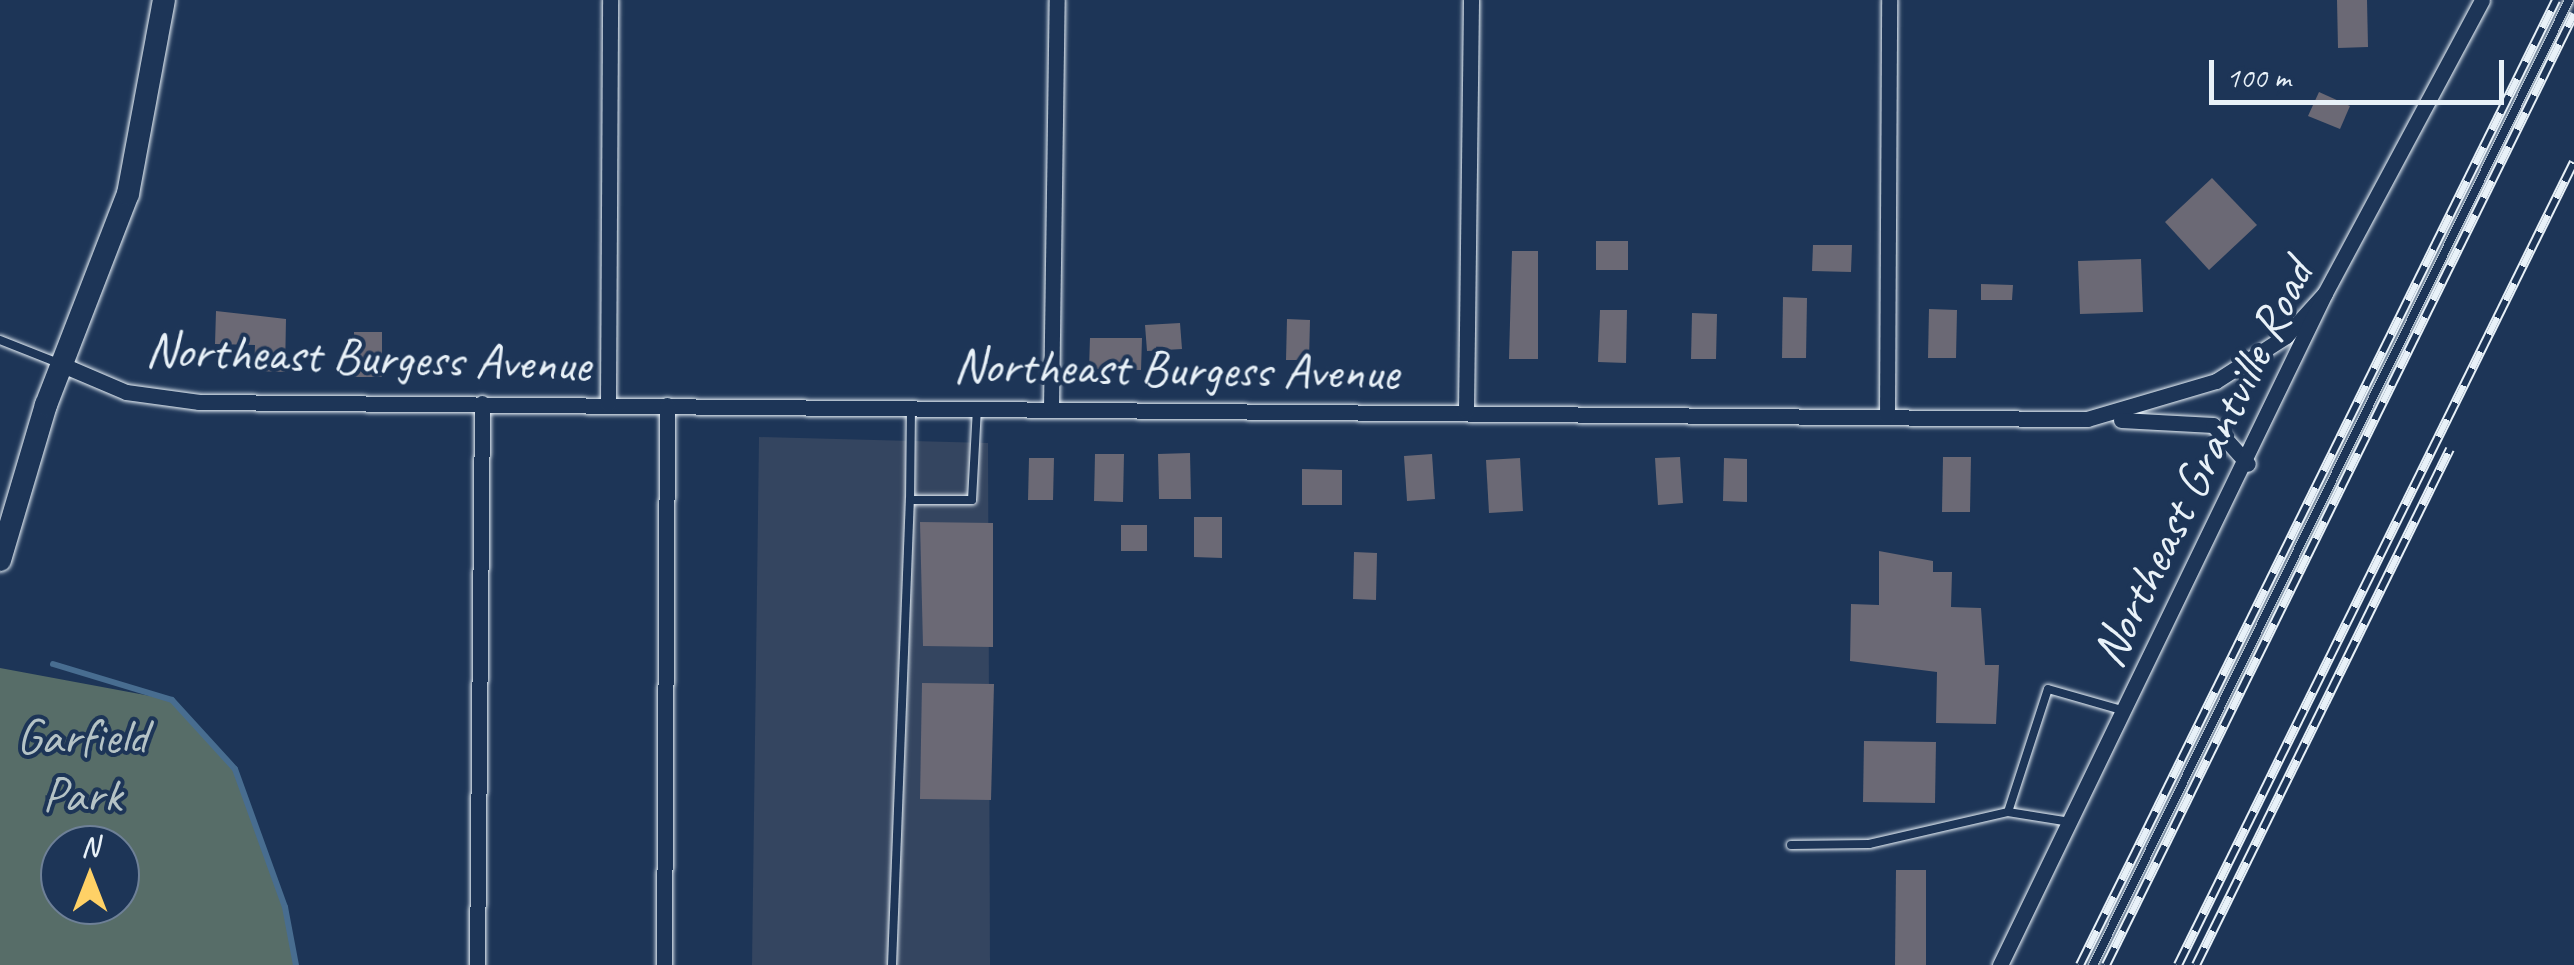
<!DOCTYPE html>
<html>
<head>
<meta charset="utf-8">
<style>
	body { margin:0 }
	#map { position:relative; width:2574px; height:965px; overflow:hidden; background:#1d3557; font-family:Caveat,sans-serif }
	div>[style] { position:absolute }
	[style*='--x'] { left:calc(var(--x)*1px); top:calc(var(--y)*1px); width:calc(var(--w)*1px); rotate:calc(var(--a)*1deg) }
	.built>* { inset:0; background:#344560 }
	.green>* { inset:0; background:#576d68 }
	.stream>* { height:6px; margin:-3px; padding:0 3px; transform-origin:3px; border-radius:3px; background:#486d90 }
	.building>* { inset:0; background:#6b6975 }
	.roads { filter:drop-shadow(0 0 2px #e8f1f8) drop-shadow(0 0 2px #e8f1f8) }
	.lane>* { height:8px; margin:-4px; padding:0 4px; transform-origin:4px; border-radius:4px; background:#1d3557 }
	.street>* { height:15px; margin:-7.5px; padding:0 7.5px; transform-origin:7.5px; border-radius:7.5px; background:#1d3557 }
	.secondary>* { height:22px; margin:-11px; padding:0 11px; transform-origin:11px; border-radius:11px; background:#1d3557 }
	.rail>* { height:10px; margin-top:-5px; transform-origin:0; background:repeating-linear-gradient(90deg,#1d3557 0 19px,#e8f1f8 0 38px); box-sizing:border-box; border-block:2px solid #e8f1f8 }
	span { translate:-50% -50%; white-space:nowrap; text-align:center; line-height:1.15; -webkit-text-stroke:8px #1d3557; paint-order:stroke }
	.street-label { font-size:50px; color:#e8f1f8 }
	.park-label { font-size:50px; color:#b5c3c6 }
	.north { position:absolute; left:40px; top:825px; width:100px; height:100px; box-sizing:border-box; background:#1d3557; border:2px solid #6e8097; border-radius:50%; rotate:0deg; font-size:28px; font-weight:700; line-height:40px; text-align:center; color:#e8f1f8 }
	.north::after { content:''; display:block; margin:auto; width:35px; height:45px; background:#ffd166; clip-path:polygon(50% 0,100% 100%,50% 72%,0 100%) }
	.scale { position:absolute; left:2209px; top:60px; width:295px; height:45px; box-sizing:border-box; border:5px solid #e8f1f8; border-top:0; padding-left:12px; font-size:30px; line-height:35px; white-space:nowrap; color:#e8f1f8; -webkit-text-stroke:8px #1d3557; paint-order:stroke }
</style>
</head>
<body>
<div id="map">
	<div class="built">
		<div style="clip-path:polygon(759px 437px,988px 443px,990px 965px,752px 965px)"></div>
	</div>
	<div class="green">
		<div style="clip-path:polygon(evenodd,0 668px,172px 700px,235px 769px,285px 907px,296px 965px,0 965px,0 668px,60px 845px,120px 845px,120px 905px,60px 905px,60px 845px)"></div>
	</div>
	<div class="stream">
		<div style="--x:53;--y:664;--w:124;--a:16.8"></div>
		<div style="--x:172;--y:700;--w:93;--a:47.6"></div>
		<div style="--x:235;--y:769;--w:147;--a:70.1"></div>
		<div style="--x:285;--y:907;--w:59;--a:79.3"></div>
	</div>
	<div class="building">
		<div style="clip-path:polygon(2337px 0,2367px 0,2368px 47px,2338px 48px)"></div>
		<div style="clip-path:polygon(2319px 92px,2350px 106px,2340px 129px,2308px 116px)"></div>
		<div style="clip-path:polygon(2212px 178px,2257px 225px,2209px 270px,2165px 222px)"></div>
		<div style="clip-path:polygon(1596px 241px,1628px 241px,1628px 270px,1596px 270px)"></div>
		<div style="clip-path:polygon(1813px 245px,1852px 245px,1851px 272px,1812px 271px)"></div>
		<div style="clip-path:polygon(1512px 251px,1538px 251px,1538px 359px,1509px 359px)"></div>
		<div style="clip-path:polygon(2141px 259px,2143px 312px,2080px 314px,2078px 261px)"></div>
		<div style="clip-path:polygon(1981px 284px,2013px 285px,2012px 300px,1981px 300px)"></div>
		<div style="clip-path:polygon(1783px 297px,1807px 298px,1806px 358px,1782px 358px)"></div>
		<div style="clip-path:polygon(1929px 309px,1957px 310px,1956px 358px,1928px 358px)"></div>
		<div style="clip-path:polygon(1600px 310px,1627px 310px,1626px 363px,1598px 362px)"></div>
		<div style="clip-path:polygon(216px 311px,286px 319px,285px 372px,254px 371px,255px 345px,215px 344px)"></div>
		<div style="clip-path:polygon(1692px 313px,1717px 314px,1716px 359px,1691px 359px)"></div>
		<div style="clip-path:polygon(1287px 319px,1310px 320px,1309px 360px,1286px 360px)"></div>
		<div style="clip-path:polygon(1180px 323px,1182px 349px,1147px 351px,1145px 325px)"></div>
		<div style="clip-path:polygon(354px 332px,382px 332px,382px 377px,354px 377px)"></div>
		<div style="clip-path:polygon(1090px 338px,1142px 338px,1141px 370px,1089px 369px)"></div>
		<div style="clip-path:polygon(1190px 453px,1191px 499px,1159px 499px,1158px 454px)"></div>
		<div style="clip-path:polygon(1095px 454px,1124px 454px,1123px 502px,1094px 501px)"></div>
		<div style="clip-path:polygon(1432px 454px,1435px 499px,1407px 501px,1404px 456px)"></div>
		<div style="clip-path:polygon(1680px 457px,1683px 503px,1658px 505px,1655px 458px)"></div>
		<div style="clip-path:polygon(1943px 457px,1971px 457px,1970px 512px,1942px 512px)"></div>
		<div style="clip-path:polygon(1029px 458px,1054px 458px,1053px 500px,1028px 500px)"></div>
		<div style="clip-path:polygon(1520px 458px,1523px 511px,1489px 513px,1486px 460px)"></div>
		<div style="clip-path:polygon(1724px 458px,1747px 459px,1747px 502px,1723px 501px)"></div>
		<div style="clip-path:polygon(1302px 469px,1342px 470px,1342px 505px,1302px 505px)"></div>
		<div style="clip-path:polygon(1194px 517px,1222px 517px,1222px 558px,1194px 557px)"></div>
		<div style="clip-path:polygon(920px 522px,993px 523px,993px 647px,923px 646px)"></div>
		<div style="clip-path:polygon(1121px 525px,1147px 525px,1147px 551px,1121px 551px)"></div>
		<div style="clip-path:polygon(1879px 551px,1933px 561px,1933px 572px,1952px 572px,1951px 607px,1981px 608px,1985px 665px,1999px 665px,1996px 724px,1936px 723px,1937px 672px,1850px 661px,1851px 604px,1879px 605px)"></div>
		<div style="clip-path:polygon(1354px 552px,1377px 553px,1376px 600px,1353px 599px)"></div>
		<div style="clip-path:polygon(922px 683px,994px 684px,991px 800px,920px 799px)"></div>
		<div style="clip-path:polygon(1864px 741px,1936px 742px,1935px 803px,1863px 802px)"></div>
		<div style="clip-path:polygon(1896px 870px,1926px 870px,1926px 965px,1895px 965px)"></div>
	</div>
	<div class="roads">
		<div class="lane">
			<div style="--x:0;--y:340;--w:66;--a:21.5"></div>
			<div style="--x:911;--y:406;--w:94;--a:90.6"></div>
			<div style="--x:910;--y:500;--w:62;--a:0"></div>
			<div style="--x:972;--y:500;--w:93;--a:-86.9"></div>
			<div style="--x:2008;--y:812;--w:129;--a:-72"></div>
			<div style="--x:2048;--y:689;--w:76;--a:16"></div>
			<div style="--x:1791;--y:845;--w:78;--a:-0.7"></div>
			<div style="--x:1869;--y:844;--w:143;--a:-13"></div>
			<div style="--x:2008;--y:812;--w:63;--a:9.2"></div>
			<div style="--x:892;--y:965;--w:465;--a:-87.8"></div>
			<div style="--x:2093;--y:965;--w:1076;--a:-63.74"></div>
		</div>
		<div class="street">
			<div style="--x:65;--y:366;--w:66;--a:23.1"></div>
			<div style="--x:126;--y:392;--w:74;--a:7.8"></div>
			<div style="--x:199;--y:402;--w:1888;--a:0.52"></div>
			<div style="--x:2087;--y:419;--w:134;--a:-16.4"></div>
			<div style="--x:2216;--y:381;--w:83;--a:-32.7"></div>
			<div style="--x:2286;--y:336;--w:58;--a:-47.8"></div>
			<div style="--x:608;--y:404;--w:404;--a:-89.7"></div>
			<div style="--x:1051;--y:407;--w:407;--a:-89.2"></div>
			<div style="--x:1466;--y:411;--w:411;--a:-89.3"></div>
			<div style="--x:1887;--y:416;--w:416;--a:-89.7"></div>
			<div style="--x:2121;--y:420;--w:92;--a:3.1"></div>
			<div style="--x:2213;--y:425;--w:52;--a:48.1"></div>
			<div style="--x:477;--y:965;--w:562;--a:-89.49"></div>
			<div style="--x:664;--y:965;--w:560;--a:-89.69"></div>
			<div style="--x:2000;--y:965;--w:746;--a:-64.19"></div>
			<div style="--x:2325;--y:293;--w:332;--a:-61.8"></div>
		</div>
		<div class="secondary">
			<div style="--x:0;--y:560;--w:162;--a:-73.5"></div>
			<div style="--x:46;--y:405;--w:226;--a:-68.8"></div>
			<div style="--x:128;--y:194;--w:197;--a:-79.5"></div>
		</div>
	</div>
	<div class="rail">
		<div style="--x:2080;--y:965;--w:1076;--a:-63.74"></div>
		<div style="--x:2106;--y:965;--w:1060;--a:-63.8"></div>
		<div style="--x:2178;--y:965;--w:895;--a:-63.75"></div>
		<div style="--x:2196;--y:965;--w:575;--a:-63.79"></div>
	</div>
	<div class="street-label">
		<span style="left:368px;top:357px;rotate:2deg">Northeast Burgess Avenue</span>
		<span style="left:1176px;top:369px;rotate:1deg">Northeast Burgess Avenue</span>
		<span style="left:2202px;top:463px;rotate:-64deg">Northeast Grantville Road</span>
	</div>
	<div class="park-label">
		<span style="left:82px;top:765px">Garfield<br>Park</span>
	</div>
	<div class="north">N</div>
	<div class="scale">100 m</div>
</div>
</body>
</html>
